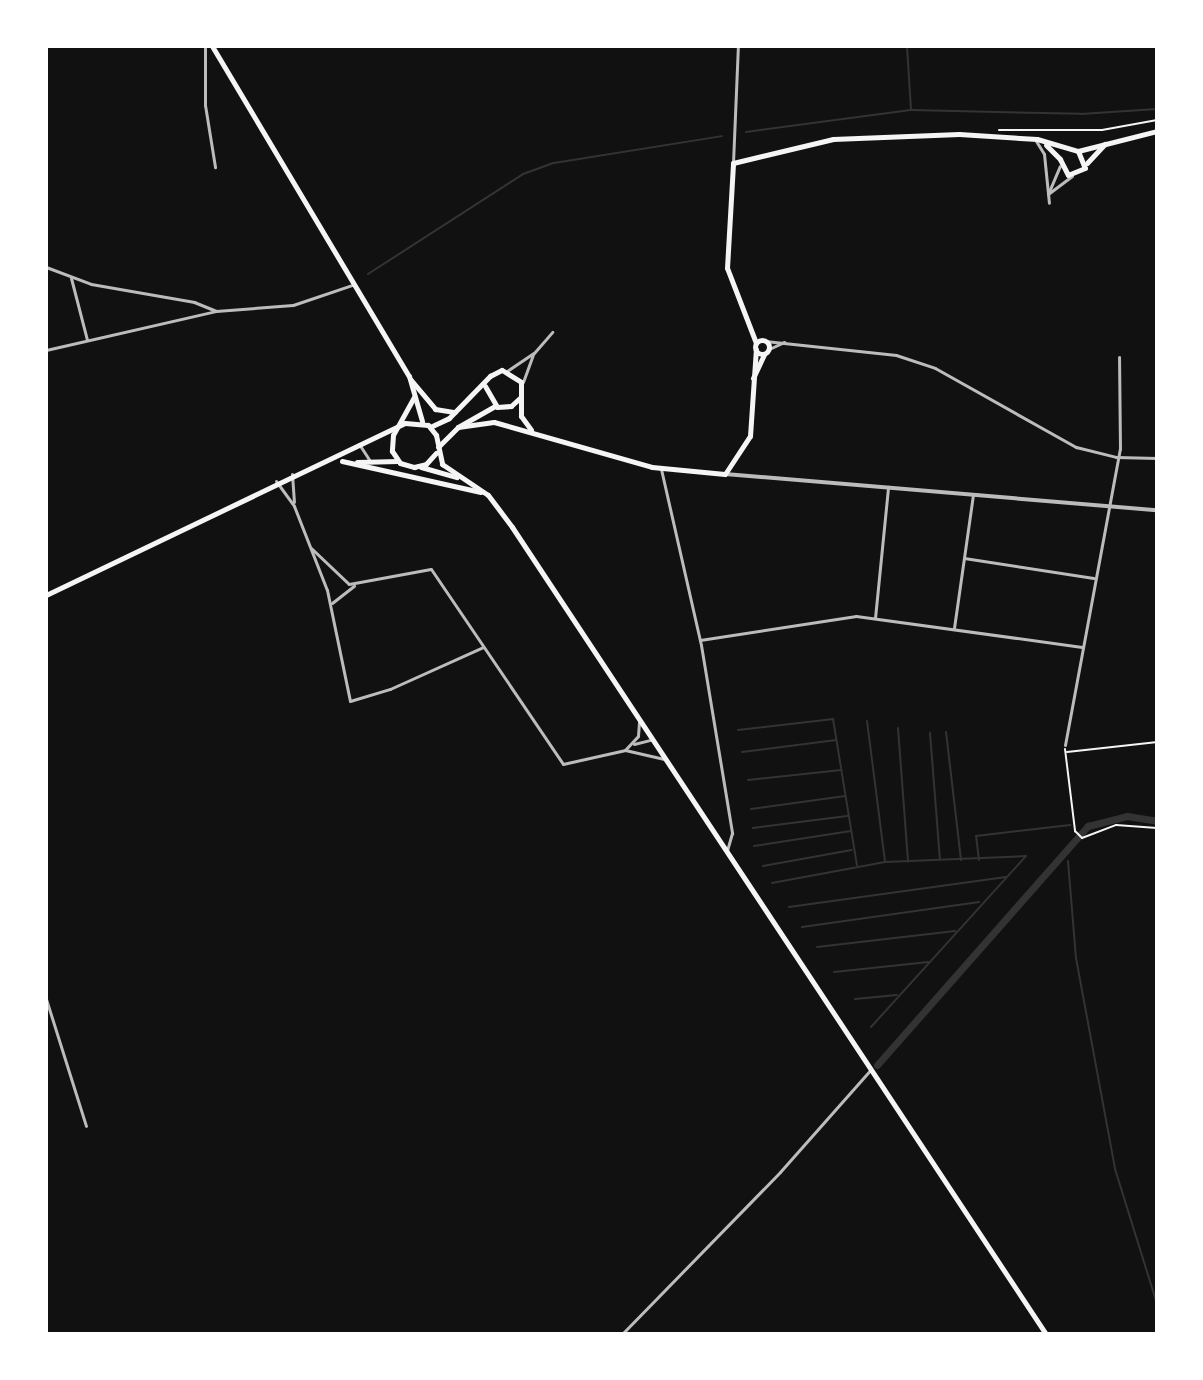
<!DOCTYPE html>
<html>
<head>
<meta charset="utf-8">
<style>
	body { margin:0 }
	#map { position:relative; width:1203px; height:1380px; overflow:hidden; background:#111; font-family:Raleway,sans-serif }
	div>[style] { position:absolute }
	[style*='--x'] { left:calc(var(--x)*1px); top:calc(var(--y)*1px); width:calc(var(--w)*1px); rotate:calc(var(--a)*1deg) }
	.stream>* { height:2px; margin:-1px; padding:0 1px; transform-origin:1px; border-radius:1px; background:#333 }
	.canal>* { height:7px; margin:-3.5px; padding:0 3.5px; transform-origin:3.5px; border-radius:3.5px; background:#333 }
	.path>* { height:2px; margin:-1px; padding:0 1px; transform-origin:1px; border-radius:1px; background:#f5f5f5 }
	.minor>* { height:3px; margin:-1.5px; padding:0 1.5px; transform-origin:1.5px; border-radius:1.5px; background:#bcbcbc }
	.tertiary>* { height:4px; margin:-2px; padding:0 2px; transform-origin:2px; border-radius:2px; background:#bcbcbc }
	.secondary>* { height:5px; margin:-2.5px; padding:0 2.5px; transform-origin:2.5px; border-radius:2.5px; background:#f5f5f5 }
	.secondary>.ring { margin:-2.5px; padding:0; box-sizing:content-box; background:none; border:5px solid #f5f5f5; border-radius:50% }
	.primary>* { height:5px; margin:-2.5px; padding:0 2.5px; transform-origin:2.5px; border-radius:2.5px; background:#f5f5f5 }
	span { translate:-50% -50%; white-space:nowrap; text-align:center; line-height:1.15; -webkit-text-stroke:8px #fff; paint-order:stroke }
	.frame { position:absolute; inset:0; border:48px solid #fff; pointer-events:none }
</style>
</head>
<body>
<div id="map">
	<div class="stream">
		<div style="--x:907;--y:46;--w:63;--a:86.4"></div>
		<div style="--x:746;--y:132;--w:166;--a:-7.6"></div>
		<div style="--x:911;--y:110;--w:170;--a:1.3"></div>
		<div style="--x:1081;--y:114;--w:76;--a:-3.8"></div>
		<div style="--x:368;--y:274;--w:184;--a:-32.8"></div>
		<div style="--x:523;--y:174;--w:33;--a:-20"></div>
		<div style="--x:554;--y:163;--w:170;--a:-9.1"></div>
		<div style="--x:867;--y:721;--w:142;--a:82.7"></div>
		<div style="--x:898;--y:728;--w:134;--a:85.7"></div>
		<div style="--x:738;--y:730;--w:96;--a:-6.6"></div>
		<div style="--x:833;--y:719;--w:148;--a:80.7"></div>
		<div style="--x:946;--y:732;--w:129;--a:83.3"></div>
		<div style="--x:930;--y:733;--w:126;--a:85.5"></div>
		<div style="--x:742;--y:752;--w:95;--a:-7.3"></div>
		<div style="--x:748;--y:780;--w:94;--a:-6.1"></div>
		<div style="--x:751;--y:809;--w:95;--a:-7.9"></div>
		<div style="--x:753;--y:828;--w:95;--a:-7.3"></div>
		<div style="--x:754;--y:846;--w:98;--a:-8.8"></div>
		<div style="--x:979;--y:860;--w:24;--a:-97"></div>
		<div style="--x:976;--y:836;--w:95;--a:-6.7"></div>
		<div style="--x:1068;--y:861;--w:97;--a:85.3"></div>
		<div style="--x:1076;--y:958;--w:215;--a:79.5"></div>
		<div style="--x:1115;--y:1169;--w:141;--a:72.7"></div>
		<div style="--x:763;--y:866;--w:90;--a:-10.2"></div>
		<div style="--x:772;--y:883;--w:115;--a:-10.5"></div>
		<div style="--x:885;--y:862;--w:141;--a:-2.4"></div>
		<div style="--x:789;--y:907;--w:219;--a:-7.9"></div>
		<div style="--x:802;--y:927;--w:179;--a:-8"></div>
		<div style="--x:817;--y:947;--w:139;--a:-6.6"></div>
		<div style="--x:834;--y:972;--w:95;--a:-6.1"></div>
		<div style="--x:855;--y:999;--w:42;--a:-5.4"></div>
		<div style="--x:871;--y:1027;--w:231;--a:-47.8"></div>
	</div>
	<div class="canal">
		<div style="--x:877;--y:1065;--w:319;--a:-48.6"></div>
		<div style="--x:1088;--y:826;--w:40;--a:-14.4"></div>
		<div style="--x:1127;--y:816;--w:30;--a:9"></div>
	</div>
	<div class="path">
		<div style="--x:999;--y:130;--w:103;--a:0"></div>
		<div style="--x:1102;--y:130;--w:56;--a:-10.3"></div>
		<div style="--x:1065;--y:749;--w:83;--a:83"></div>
		<div style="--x:1075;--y:831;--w:10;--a:45"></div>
		<div style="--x:1082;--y:838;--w:36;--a:-21"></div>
		<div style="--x:1116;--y:825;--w:41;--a:4.2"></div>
		<div style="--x:1067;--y:752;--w:91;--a:-6.3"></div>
	</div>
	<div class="minor">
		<div style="--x:205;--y:46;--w:59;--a:90"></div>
		<div style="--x:205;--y:105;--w:63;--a:80.8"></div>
		<div style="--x:1036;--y:141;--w:15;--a:58"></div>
		<div style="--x:1044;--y:154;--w:49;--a:84.2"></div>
		<div style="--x:733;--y:163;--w:117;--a:-87.6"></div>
		<div style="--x:1048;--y:194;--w:30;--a:-37"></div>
		<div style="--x:1048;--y:194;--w:30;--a:-67"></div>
		<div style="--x:46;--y:267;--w:48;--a:20.7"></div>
		<div style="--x:91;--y:284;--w:105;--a:9.9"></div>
		<div style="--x:194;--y:302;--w:24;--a:22"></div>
		<div style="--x:71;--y:278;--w:64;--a:75.5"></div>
		<div style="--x:765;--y:341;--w:132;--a:6.1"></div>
		<div style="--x:896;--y:355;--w:41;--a:18.4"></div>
		<div style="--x:935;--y:368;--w:162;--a:29.3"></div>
		<div style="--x:1076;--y:447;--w:41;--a:14"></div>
		<div style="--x:1116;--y:457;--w:41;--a:1.4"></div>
		<div style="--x:46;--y:350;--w:174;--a:-12.9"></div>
		<div style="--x:216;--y:311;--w:77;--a:-4.5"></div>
		<div style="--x:293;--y:305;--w:62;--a:-18.7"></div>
		<div style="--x:767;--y:350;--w:19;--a:-25"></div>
		<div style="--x:507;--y:371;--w:32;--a:-34"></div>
		<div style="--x:534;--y:353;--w:28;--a:-49"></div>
		<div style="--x:523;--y:382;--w:29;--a:-70"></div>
		<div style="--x:359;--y:444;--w:20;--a:57"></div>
		<div style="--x:661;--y:469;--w:180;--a:77.2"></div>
		<div style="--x:701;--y:645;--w:191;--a:80.6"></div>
		<div style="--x:732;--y:833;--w:18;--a:106"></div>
		<div style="--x:292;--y:474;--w:28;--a:86"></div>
		<div style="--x:276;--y:481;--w:31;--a:54"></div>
		<div style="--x:294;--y:506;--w:90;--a:68.6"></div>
		<div style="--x:327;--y:590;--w:113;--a:78.3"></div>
		<div style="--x:350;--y:701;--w:42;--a:-16.7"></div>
		<div style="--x:390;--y:689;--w:102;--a:-24.3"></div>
		<div style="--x:311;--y:548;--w:52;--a:43.5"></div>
		<div style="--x:349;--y:584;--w:83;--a:-10.4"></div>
		<div style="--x:431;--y:569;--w:235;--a:55.9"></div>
		<div style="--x:563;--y:764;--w:64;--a:-12.7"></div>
		<div style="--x:625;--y:750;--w:39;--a:13"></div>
		<div style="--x:964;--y:558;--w:131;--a:8.8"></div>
		<div style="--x:332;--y:603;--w:28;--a:-38"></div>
		<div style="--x:875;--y:618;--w:132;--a:-84.3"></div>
		<div style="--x:954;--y:628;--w:135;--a:-81.9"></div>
		<div style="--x:700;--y:640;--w:158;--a:-8.7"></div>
		<div style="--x:856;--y:616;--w:228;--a:7.8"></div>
		<div style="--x:634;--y:744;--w:16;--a:-14"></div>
		<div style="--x:1065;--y:745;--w:301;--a:-79.5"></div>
		<div style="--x:1120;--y:449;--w:92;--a:-90.6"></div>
		<div style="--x:625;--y:750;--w:19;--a:-47"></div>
		<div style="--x:638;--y:736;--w:16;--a:-86"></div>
		<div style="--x:46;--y:999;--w:133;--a:72.5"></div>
		<div style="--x:622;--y:1334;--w:226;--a:-45.7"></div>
		<div style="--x:780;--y:1172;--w:137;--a:-48.5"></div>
	</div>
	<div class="tertiary">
		<div style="--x:725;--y:474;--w:433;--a:4.8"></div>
	</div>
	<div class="secondary">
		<div style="--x:1046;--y:145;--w:20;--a:45"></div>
		<div style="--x:1078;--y:151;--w:81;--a:-14.2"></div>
		<div style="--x:1087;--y:163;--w:26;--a:-47"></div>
		<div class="ring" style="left:755px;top:340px;width:9px;height:9px"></div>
		<div style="--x:756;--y:343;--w:80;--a:-111.1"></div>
		<div style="--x:727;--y:268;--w:105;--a:-86.7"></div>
		<div style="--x:733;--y:163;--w:103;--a:-13.5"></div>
		<div style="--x:833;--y:139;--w:126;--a:-2.3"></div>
		<div style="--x:959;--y:134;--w:78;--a:3.7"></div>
		<div style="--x:1037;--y:139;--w:43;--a:16.3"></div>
		<div style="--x:1078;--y:151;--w:18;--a:68"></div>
		<div style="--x:1085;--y:168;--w:18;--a:158"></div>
		<div style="--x:1068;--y:175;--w:18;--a:-117"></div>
		<div style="--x:753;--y:378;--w:26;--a:-65"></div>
		<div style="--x:411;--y:380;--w:38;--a:50"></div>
		<div style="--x:435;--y:409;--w:20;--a:9"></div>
		<div style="--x:485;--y:386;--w:24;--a:60"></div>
		<div style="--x:497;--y:407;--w:14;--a:-4"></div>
		<div style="--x:511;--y:406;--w:12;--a:-42"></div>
		<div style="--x:430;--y:427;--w:21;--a:-25"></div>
		<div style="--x:449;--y:418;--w:59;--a:-45.7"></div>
		<div style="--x:490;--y:376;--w:13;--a:-27"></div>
		<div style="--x:502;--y:370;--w:22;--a:32"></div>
		<div style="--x:521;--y:382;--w:34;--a:90"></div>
		<div style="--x:521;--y:416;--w:17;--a:54"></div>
		<div style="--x:458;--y:427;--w:36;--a:-8"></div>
		<div style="--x:494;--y:422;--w:164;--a:15.9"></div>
		<div style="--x:652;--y:467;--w:73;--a:5.5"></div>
		<div style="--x:725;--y:474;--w:45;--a:-56.7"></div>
		<div style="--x:750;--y:436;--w:87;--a:-86.1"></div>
		<div style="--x:438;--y:447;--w:28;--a:-45"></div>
		<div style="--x:458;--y:427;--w:43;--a:-29.6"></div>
	</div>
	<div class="primary">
		<div style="--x:212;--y:46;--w:384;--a:59.2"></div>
		<div style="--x:409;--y:376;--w:47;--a:73.9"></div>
		<div style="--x:414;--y:397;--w:43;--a:118.9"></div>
		<div style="--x:393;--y:435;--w:16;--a:94"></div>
		<div style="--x:392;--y:451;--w:14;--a:56"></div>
		<div style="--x:400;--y:463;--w:15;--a:16"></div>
		<div style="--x:414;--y:467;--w:12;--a:-14"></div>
		<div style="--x:426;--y:464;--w:15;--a:-48"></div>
		<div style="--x:342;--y:461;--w:142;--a:12.6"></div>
		<div style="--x:357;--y:462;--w:41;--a:-1.4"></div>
		<div style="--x:421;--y:467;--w:37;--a:16"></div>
		<div style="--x:46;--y:595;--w:398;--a:-25.6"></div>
		<div style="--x:405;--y:423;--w:23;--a:5"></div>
		<div style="--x:428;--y:425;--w:13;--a:51"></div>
		<div style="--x:436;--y:435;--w:30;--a:78"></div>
		<div style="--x:442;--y:464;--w:55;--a:34"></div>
		<div style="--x:488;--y:495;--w:40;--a:53"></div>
		<div style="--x:512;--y:527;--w:968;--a:56.51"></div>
	</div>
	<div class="frame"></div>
</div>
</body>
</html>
